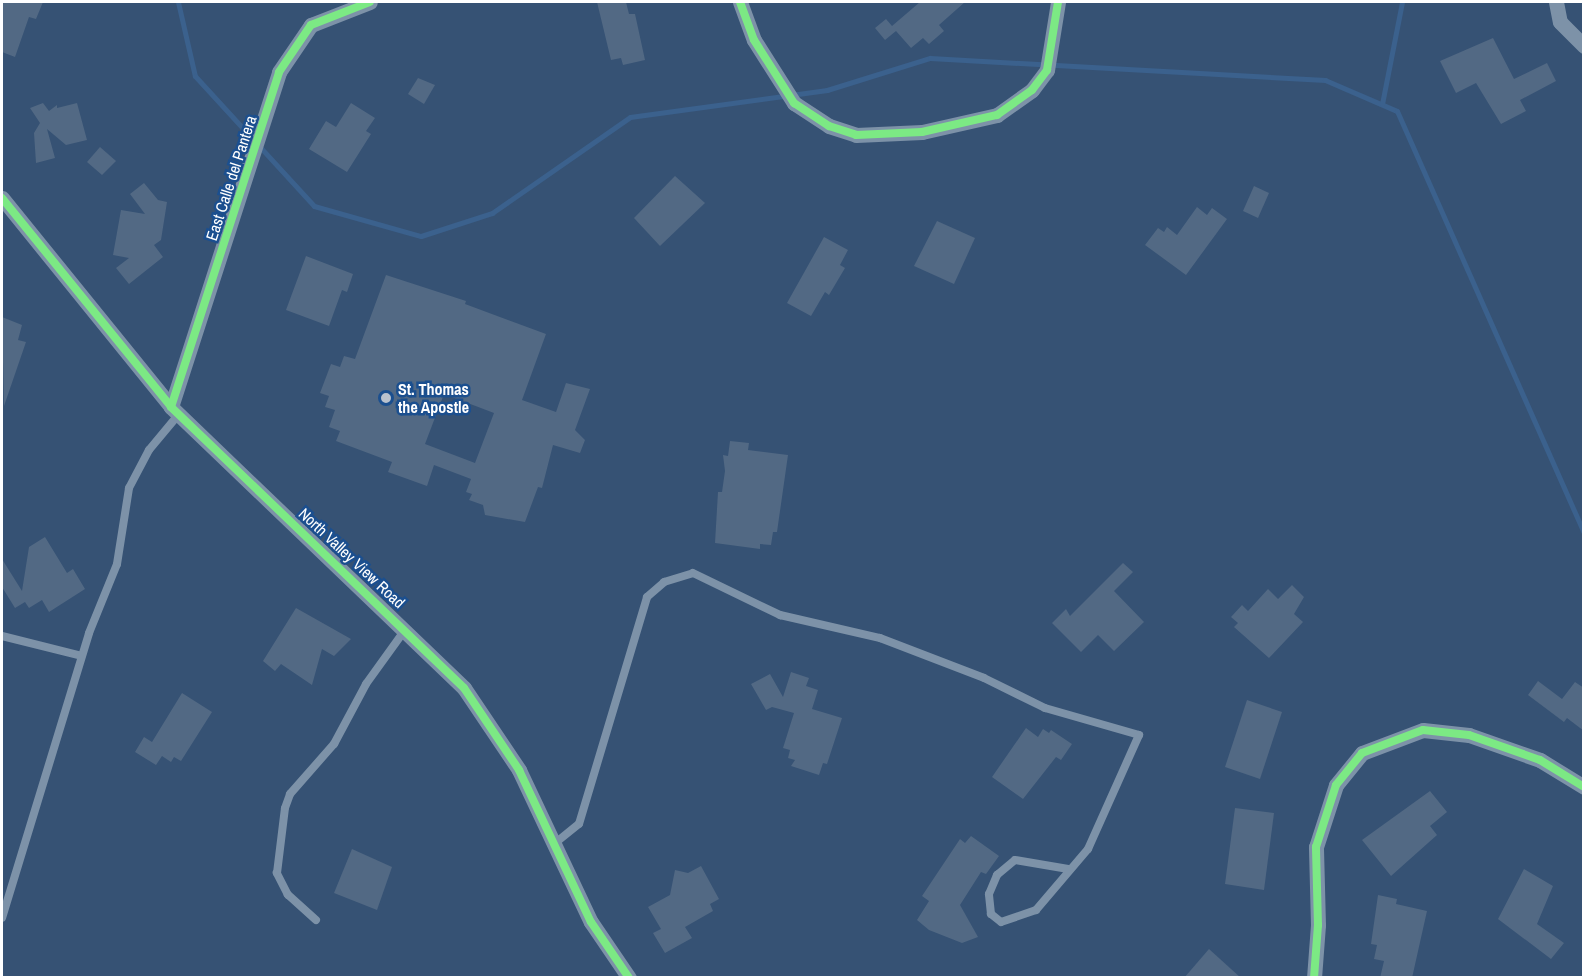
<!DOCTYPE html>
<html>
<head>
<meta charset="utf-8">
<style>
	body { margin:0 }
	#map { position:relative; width:1585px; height:979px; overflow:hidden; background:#365274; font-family:"Archivo Narrow",sans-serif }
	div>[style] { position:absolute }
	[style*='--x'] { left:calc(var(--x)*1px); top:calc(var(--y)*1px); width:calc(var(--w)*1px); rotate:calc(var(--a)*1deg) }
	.stream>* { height:5px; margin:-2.5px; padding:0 2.5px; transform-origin:2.5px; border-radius:2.5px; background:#3b618d }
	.building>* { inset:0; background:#526984 }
	.lane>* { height:8px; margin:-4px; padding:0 4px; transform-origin:4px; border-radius:4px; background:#7d92a8 }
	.street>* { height:15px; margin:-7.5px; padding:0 7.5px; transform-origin:7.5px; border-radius:7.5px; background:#7d92a8 }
	.cycleway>* { height:8px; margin:-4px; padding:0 4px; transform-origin:4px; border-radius:4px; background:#7ce984 }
	.dots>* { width:16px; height:16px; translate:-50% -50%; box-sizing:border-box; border:3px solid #1b4f8f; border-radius:50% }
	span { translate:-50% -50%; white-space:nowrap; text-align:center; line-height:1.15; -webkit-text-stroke:5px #1b4f8f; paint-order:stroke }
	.street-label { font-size:16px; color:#fff }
	.poi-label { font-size:16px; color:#fff; font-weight:700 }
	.left { translate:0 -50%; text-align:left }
	.frame { position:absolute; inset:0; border:3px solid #fff; pointer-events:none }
</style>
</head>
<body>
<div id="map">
	<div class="stream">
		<div style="--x:178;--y:2;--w:76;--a:77.1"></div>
		<div style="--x:195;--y:76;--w:176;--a:47.5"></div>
		<div style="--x:314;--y:206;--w:111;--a:15.7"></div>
		<div style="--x:421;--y:236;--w:75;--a:-17.9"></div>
		<div style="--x:492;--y:213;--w:168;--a:-34.8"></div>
		<div style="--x:630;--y:117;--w:199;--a:-7.8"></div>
		<div style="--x:827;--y:90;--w:108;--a:-17.3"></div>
		<div style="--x:930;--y:58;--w:396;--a:3.2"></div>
		<div style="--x:1325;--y:80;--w:78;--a:23.3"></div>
		<div style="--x:1397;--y:111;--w:461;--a:66.1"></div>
		<div style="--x:1382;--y:104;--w:104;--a:-78.9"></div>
	</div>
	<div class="building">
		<div style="clip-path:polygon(2px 2px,43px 2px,36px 19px,29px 17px,15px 57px,2px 52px)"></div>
		<div style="clip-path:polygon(597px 2px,626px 2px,629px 14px,635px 14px,645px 60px,623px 65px,621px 58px,611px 60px)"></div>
		<div style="clip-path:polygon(920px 2px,965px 2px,939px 25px,944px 31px,929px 44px,923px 38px,911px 48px,896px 31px,885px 40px,875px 28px,886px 19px,892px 26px)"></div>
		<div style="clip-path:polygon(1493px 38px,1514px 79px,1547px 63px,1556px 81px,1520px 100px,1526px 111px,1501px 124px,1476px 83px,1456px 93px,1440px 61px)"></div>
		<div style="clip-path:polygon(418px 78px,435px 85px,424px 104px,408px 94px)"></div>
		<div style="clip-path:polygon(43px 103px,49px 111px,57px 105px,57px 108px,77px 103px,87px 140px,66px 145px,47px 129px,55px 158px,36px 163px,34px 133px,40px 123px,30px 108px)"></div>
		<div style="clip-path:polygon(351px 103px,375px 118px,366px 131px,371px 134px,347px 172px,309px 149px,326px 121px,336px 127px)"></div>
		<div style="clip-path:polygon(100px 147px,116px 161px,102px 175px,87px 162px)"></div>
		<div style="clip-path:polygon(675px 176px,705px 203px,660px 246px,634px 218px)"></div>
		<div style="clip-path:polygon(144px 183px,158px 200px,167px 202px,161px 240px,154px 245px,163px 257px,129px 284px,116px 268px,129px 258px,113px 255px,121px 210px,145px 214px,130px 194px)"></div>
		<div style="clip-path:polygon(1254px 186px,1269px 193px,1258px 218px,1243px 211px)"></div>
		<div style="clip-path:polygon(1197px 207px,1207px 215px,1212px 208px,1227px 219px,1186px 275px,1145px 245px,1158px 228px,1164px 232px,1167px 227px,1177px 235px)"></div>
		<div style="clip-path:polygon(937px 221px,975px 238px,954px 284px,914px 266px)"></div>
		<div style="clip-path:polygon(824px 237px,848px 250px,840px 265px,845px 268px,829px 295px,825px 292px,811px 316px,787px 303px)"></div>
		<div style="clip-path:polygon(306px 256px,353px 274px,347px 292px,342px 290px,329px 326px,286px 310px)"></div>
		<div style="clip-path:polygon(evenodd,386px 275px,466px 301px,465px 304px,546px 334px,522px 400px,556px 412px,566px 383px,590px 389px,575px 430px,585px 440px,580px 453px,553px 445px,542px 488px,538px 487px,525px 522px,485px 515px,483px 505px,469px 500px,472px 494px,466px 492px,471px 479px,434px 465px,427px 486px,388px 472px,392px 462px,336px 441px,340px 431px,329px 427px,335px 410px,325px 407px,329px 396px,320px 393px,331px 364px,340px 367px,344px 356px,355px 359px,386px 275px,444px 394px,494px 413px,475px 463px,425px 444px,444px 394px)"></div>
		<div style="clip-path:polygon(2px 317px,22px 325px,18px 340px,26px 342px,4px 406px)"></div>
		<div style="clip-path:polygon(730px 441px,749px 443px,748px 450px,788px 455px,777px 532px,773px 532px,771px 545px,760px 544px,760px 549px,715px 543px,718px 492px,722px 492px,725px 471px,723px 455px,728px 456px)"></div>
		<div style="clip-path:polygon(45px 537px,67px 573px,73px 569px,85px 589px,49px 612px,42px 600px,29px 608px,25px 602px,15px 608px,2px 587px,2px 559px,22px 591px,29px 547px)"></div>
		<div style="clip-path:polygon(1123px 563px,1133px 572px,1114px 591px,1144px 622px,1114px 651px,1098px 635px,1081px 652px,1052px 623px,1066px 609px,1070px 616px)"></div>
		<div style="clip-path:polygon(1292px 585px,1304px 597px,1294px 614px,1303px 622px,1269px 658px,1234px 627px,1238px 623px,1231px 617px,1242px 605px,1248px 611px,1268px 589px,1278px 599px)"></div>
		<div style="clip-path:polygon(296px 608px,351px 639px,334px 656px,322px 649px,312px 685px,281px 664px,275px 671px,263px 661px)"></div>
		<div style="clip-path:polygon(791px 672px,809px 678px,806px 686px,818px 690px,812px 709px,842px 718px,827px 764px,823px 763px,819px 775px,791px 766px,795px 760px,788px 758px,790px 750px,783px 748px,794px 713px,772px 707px,766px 710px,751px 684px,770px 674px,783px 697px)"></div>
		<div style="clip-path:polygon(1538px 681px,1562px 699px,1575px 682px,1584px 688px,1584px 731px,1567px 718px,1564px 722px,1528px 695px)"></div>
		<div style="clip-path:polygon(182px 693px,212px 712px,181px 761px,174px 757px,171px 762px,162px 756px,156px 765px,135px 752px,144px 737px,152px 742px)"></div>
		<div style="clip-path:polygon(1247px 700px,1282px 712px,1260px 779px,1225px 767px)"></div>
		<div style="clip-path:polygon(1026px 728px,1038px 737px,1043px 729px,1049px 733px,1051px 730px,1072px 744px,1061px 760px,1056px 757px,1023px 799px,992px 777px)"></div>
		<div style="clip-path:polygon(1430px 791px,1447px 812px,1430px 826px,1437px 835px,1391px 876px,1362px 840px)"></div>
		<div style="clip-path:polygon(1235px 808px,1274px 813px,1264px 890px,1225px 884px)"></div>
		<div style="clip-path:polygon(971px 836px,999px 856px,986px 874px,981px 872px,960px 905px,978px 937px,962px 943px,929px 930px,917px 920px,929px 901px,922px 896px,960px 839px,965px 843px)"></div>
		<div style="clip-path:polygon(352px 849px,392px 867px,377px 910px,334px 893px)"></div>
		<div style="clip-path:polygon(701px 866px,719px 899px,710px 904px,713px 911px,685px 927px,692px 938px,665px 953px,653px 933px,661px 929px,648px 907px,670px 895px,675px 870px,688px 873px)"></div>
		<div style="clip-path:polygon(1524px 869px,1553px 886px,1537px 924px,1564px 943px,1551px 959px,1498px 919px)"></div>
		<div style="clip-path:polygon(1378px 895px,1397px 899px,1396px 904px,1427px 911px,1412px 978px,1380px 978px,1384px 961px,1374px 959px,1377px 945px,1371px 944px)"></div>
		<div style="clip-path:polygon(1209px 949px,1241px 978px,1184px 978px)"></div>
	</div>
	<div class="lane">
		<div style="--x:2;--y:636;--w:82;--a:14"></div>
		<div style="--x:554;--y:844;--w:32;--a:-39"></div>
		<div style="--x:579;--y:824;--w:237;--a:-73.3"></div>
		<div style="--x:647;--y:597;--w:23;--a:-41"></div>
		<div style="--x:664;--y:582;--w:30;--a:-17"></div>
		<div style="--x:693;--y:573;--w:97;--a:25.8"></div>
		<div style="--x:780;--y:615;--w:103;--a:13"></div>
		<div style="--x:880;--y:638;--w:111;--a:21"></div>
		<div style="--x:984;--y:678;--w:68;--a:26.2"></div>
		<div style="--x:1045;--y:708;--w:98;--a:16"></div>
		<div style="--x:1139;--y:735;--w:125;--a:114.1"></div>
		<div style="--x:1088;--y:849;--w:80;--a:130.4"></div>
		<div style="--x:1036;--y:910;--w:37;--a:161"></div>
		<div style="--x:1001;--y:922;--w:13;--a:-141"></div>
		<div style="--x:991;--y:914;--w:20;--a:-96"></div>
		<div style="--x:989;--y:894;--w:21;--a:-67"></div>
		<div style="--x:997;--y:875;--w:23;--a:-40"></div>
		<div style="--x:1015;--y:860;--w:54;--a:9.6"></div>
		<div style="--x:2;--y:918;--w:298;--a:-73"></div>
		<div style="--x:89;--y:633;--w:74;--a:-67.9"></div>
		<div style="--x:117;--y:564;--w:77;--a:-81"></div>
		<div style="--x:129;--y:488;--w:43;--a:-62.2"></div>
		<div style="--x:149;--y:450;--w:47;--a:-50.2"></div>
		<div style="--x:316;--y:920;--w:38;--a:-138"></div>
		<div style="--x:288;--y:895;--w:25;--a:-117"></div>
		<div style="--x:277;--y:873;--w:65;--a:-83"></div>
		<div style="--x:285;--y:808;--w:15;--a:-70"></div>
		<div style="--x:290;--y:794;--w:67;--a:-48.7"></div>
		<div style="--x:334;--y:744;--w:68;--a:-61.9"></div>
		<div style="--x:366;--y:684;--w:67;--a:-54.2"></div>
	</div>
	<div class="street">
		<div style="--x:740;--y:2;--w:40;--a:69.8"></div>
		<div style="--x:754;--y:40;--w:75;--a:57.6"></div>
		<div style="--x:794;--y:103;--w:42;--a:33.3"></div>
		<div style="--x:829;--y:126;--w:28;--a:18"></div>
		<div style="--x:856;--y:135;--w:66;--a:-2.6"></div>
		<div style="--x:922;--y:132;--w:77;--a:-12.8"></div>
		<div style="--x:997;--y:115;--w:43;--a:-35.5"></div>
		<div style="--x:1032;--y:90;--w:25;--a:-53"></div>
		<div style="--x:1047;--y:70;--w:69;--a:-80.8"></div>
		<div style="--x:1556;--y:2;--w:20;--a:79"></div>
		<div style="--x:1560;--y:22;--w:34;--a:45"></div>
		<div style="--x:2;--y:198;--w:269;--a:51"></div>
		<div style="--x:171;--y:407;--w:406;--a:43.8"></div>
		<div style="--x:464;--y:688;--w:99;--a:56.1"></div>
		<div style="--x:519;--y:770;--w:168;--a:64.7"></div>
		<div style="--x:591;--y:922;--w:68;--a:55.8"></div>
		<div style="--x:171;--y:407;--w:352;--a:-72.1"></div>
		<div style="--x:279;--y:72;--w:57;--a:-55.8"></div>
		<div style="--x:311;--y:25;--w:63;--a:-21.3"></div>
		<div style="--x:1314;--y:978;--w:53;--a:-85.7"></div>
		<div style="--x:1318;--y:925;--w:78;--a:-91.5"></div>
		<div style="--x:1316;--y:847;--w:65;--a:-72.1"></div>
		<div style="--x:1336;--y:785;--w:41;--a:-50.9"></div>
		<div style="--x:1362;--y:753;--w:65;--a:-20.7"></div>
		<div style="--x:1423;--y:730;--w:46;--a:6.2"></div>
		<div style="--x:1469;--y:735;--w:75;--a:19.4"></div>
		<div style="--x:1540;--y:760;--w:52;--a:31.5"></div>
	</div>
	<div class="cycleway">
		<div style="--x:740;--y:2;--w:40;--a:69.8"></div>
		<div style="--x:754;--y:40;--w:75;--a:57.6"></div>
		<div style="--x:794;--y:103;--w:42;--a:33.3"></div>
		<div style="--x:829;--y:126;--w:28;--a:18"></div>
		<div style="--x:856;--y:135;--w:66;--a:-2.6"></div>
		<div style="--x:922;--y:132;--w:77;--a:-12.8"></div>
		<div style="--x:997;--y:115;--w:43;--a:-35.5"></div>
		<div style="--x:1032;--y:90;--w:25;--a:-53"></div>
		<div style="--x:1047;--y:70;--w:69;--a:-80.8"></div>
		<div style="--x:2;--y:198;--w:269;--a:51"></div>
		<div style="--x:171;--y:407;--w:406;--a:43.8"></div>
		<div style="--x:464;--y:688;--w:99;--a:56.1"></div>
		<div style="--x:519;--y:770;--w:168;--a:64.7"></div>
		<div style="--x:591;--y:922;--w:68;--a:55.8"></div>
		<div style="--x:171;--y:407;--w:352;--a:-72.1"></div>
		<div style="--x:279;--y:72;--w:57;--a:-55.8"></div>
		<div style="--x:311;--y:25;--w:63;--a:-21.3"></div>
		<div style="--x:1314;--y:978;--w:53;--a:-85.7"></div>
		<div style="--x:1318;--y:925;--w:78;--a:-91.5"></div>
		<div style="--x:1316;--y:847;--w:65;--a:-72.1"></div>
		<div style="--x:1336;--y:785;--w:41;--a:-50.9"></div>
		<div style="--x:1362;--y:753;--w:65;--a:-20.7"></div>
		<div style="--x:1423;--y:730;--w:46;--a:6.2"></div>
		<div style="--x:1469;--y:735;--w:75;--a:19.4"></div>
		<div style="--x:1540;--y:760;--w:52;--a:31.5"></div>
	</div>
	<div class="dots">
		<div style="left:386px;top:398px;background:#b9c2ce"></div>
	</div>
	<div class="street-label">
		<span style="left:231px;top:178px;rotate:-72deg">East Calle del Pantera</span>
		<span style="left:352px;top:558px;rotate:43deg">North Valley View Road</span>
	</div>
	<div class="poi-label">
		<span class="left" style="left:398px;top:398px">St. Thomas<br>the Apostle</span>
	</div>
	<div class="frame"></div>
</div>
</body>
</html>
